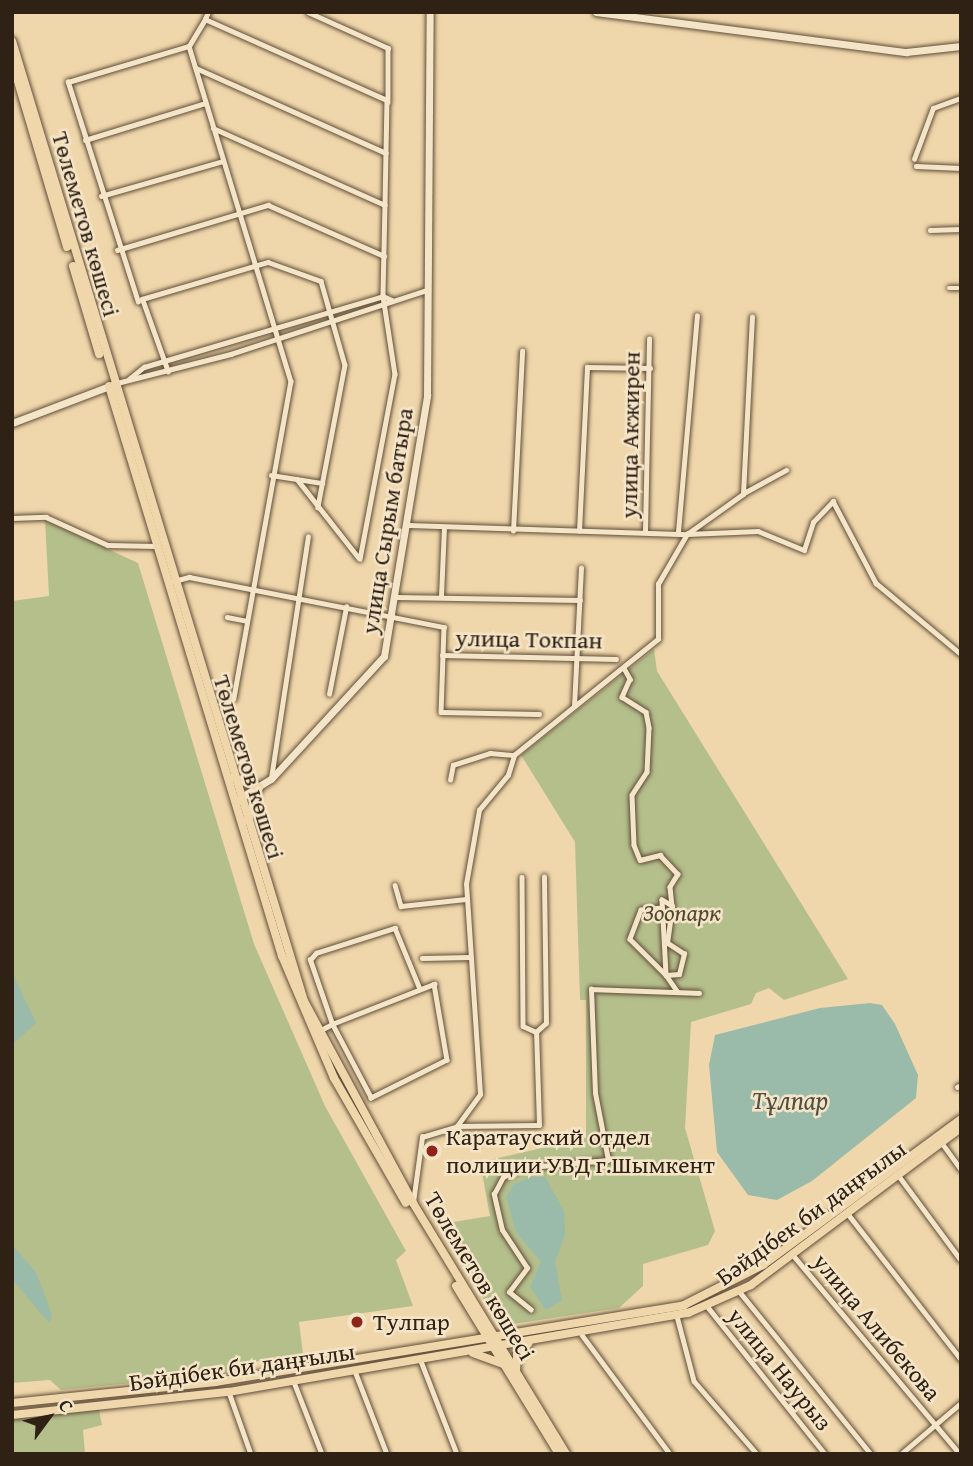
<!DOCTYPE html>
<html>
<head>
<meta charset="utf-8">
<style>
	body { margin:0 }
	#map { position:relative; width:973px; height:1466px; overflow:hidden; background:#f0d7ab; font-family:"Gentium Book Plus",serif }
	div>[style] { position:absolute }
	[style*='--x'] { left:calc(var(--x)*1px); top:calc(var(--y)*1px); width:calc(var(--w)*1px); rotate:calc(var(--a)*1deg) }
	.green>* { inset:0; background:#b5bf8c }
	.water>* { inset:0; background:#9abaaa }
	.roads { filter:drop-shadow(0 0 2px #604e3a) drop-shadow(0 0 2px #604e3a) }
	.street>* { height:4.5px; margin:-2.25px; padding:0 2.25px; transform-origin:2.25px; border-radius:2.25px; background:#f5e5c8 }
	.secondary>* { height:7px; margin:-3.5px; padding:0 3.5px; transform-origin:3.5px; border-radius:3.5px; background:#f5e5c8 }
	.primary>* { height:8px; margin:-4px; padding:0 4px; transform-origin:4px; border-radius:4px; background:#f0d7ab }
	.dots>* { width:19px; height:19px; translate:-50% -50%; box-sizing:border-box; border:4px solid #f5e5c8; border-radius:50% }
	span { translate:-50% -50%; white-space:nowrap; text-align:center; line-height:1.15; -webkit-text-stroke:5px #f5e5c8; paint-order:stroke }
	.street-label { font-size:24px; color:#302115 }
	.park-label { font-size:24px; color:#514833; font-style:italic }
	.poi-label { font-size:24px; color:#302115 }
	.left { translate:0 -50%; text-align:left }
	.water-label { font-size:26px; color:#504f42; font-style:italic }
	.frame { position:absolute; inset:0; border:14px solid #302115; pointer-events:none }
	.north { position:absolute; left:14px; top:1382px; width:70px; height:70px; -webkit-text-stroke:5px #f5e5c8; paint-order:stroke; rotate:57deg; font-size:19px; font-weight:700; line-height:28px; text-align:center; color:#302115 }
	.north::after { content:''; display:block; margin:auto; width:24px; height:32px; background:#302115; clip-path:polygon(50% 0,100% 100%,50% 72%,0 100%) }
</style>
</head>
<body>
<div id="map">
	<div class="green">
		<div style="clip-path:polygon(45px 520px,138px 563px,254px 944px,325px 1106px,406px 1251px,396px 1260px,413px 1306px,299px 1322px,303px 1354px,234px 1365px,234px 1373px,61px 1390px,50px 1380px,12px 1383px,12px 601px,49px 596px)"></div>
		<div style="clip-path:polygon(654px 649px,657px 671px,848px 979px,784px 1000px,769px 988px,756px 993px,751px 1004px,691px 1022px,685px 1128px,715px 1231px,708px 1245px,643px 1264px,643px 1286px,619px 1308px,499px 1326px,441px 1224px,490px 1216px,480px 1162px,586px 1138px,586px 1000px,580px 1000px,575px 842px,521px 755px)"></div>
		<div style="clip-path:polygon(89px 1409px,99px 1410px,102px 1425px,83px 1430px,85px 1454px,12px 1454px,12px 1419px)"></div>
	</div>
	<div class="water">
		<div style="clip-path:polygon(12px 972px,36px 1023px,12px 1045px)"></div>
		<div style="clip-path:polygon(870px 1003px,882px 1005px,895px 1024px,918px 1075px,916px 1098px,812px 1181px,777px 1200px,748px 1195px,717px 1152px,709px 1065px,715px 1035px,820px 1008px)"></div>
		<div style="clip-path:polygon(531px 1177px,545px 1177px,564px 1211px,565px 1236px,555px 1261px,562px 1300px,546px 1310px,530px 1287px,541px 1262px,516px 1232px,506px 1197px,514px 1184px)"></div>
		<div style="clip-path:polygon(12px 1245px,36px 1272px,52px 1315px,49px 1323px,12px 1279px)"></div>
	</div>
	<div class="roads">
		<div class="street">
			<div style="--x:308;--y:12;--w:88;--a:24.2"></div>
			<div style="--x:388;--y:48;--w:54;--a:90"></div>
			<div style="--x:205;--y:19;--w:8;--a:-67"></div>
			<div style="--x:189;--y:46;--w:31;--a:-59"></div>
			<div style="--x:205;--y:19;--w:199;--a:24"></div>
			<div style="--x:387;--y:100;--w:105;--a:91.1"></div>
			<div style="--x:196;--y:68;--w:208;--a:24.1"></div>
			<div style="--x:213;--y:128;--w:188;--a:24.1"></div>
			<div style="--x:385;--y:205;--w:91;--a:91.3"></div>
			<div style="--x:383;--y:296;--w:79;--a:81.3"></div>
			<div style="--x:395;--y:374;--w:188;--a:100.7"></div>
			<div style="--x:85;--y:140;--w:126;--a:-17.1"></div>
			<div style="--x:914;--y:159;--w:54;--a:-69.6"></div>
			<div style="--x:933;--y:108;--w:30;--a:-20"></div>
			<div style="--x:916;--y:166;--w:45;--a:2.5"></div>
			<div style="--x:101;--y:196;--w:127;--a:-16"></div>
			<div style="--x:930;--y:230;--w:31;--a:-2"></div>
			<div style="--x:117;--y:250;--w:158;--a:-16.6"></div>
			<div style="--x:268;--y:205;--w:127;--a:23.7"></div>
			<div style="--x:949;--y:288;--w:12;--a:0"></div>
			<div style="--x:138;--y:302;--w:231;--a:-107.7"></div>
			<div style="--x:68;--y:82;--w:126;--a:-16.6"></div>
			<div style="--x:189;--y:46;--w:350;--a:73.1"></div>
			<div style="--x:291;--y:381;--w:323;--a:100.2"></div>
			<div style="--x:168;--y:372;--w:77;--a:-109.6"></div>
			<div style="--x:142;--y:299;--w:131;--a:-16.4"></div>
			<div style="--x:268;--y:262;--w:56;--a:19.7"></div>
			<div style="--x:321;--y:281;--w:87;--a:74.1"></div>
			<div style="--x:345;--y:365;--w:145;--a:100.8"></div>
			<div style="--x:129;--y:379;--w:19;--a:-39"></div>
			<div style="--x:144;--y:367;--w:249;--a:-16.5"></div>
			<div style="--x:383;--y:296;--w:10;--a:24"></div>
			<div style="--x:117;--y:383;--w:118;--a:-14.3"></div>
			<div style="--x:231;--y:354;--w:206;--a:-18.1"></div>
			<div style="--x:271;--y:475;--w:52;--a:8.9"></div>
			<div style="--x:297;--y:479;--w:100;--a:51.9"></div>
			<div style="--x:744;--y:493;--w:48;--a:-28.7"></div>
			<div style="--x:12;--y:518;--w:34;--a:-2"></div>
			<div style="--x:46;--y:517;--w:68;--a:24.3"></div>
			<div style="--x:108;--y:545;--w:48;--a:1.2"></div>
			<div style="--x:409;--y:525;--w:278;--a:1.9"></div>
			<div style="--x:687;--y:534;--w:69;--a:-35.5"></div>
			<div style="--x:743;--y:494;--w:177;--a:-87.1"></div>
			<div style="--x:513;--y:531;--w:180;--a:-87.1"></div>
			<div style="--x:579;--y:531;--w:164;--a:-87.2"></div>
			<div style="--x:587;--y:367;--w:63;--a:0.9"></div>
			<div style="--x:645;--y:532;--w:193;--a:-88.8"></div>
			<div style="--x:678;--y:532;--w:217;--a:-85"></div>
			<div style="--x:174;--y:581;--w:16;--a:-15"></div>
			<div style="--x:189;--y:577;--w:260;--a:11.1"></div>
			<div style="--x:444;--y:627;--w:85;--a:92"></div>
			<div style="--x:441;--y:712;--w:98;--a:1.2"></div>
			<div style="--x:441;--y:596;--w:68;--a:-87.5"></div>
			<div style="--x:395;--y:597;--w:185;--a:0.9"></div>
			<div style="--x:227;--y:617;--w:20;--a:11"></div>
			<div style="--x:442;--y:655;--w:174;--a:1.3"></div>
			<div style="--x:624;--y:668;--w:13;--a:61"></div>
			<div style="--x:630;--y:679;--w:20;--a:114"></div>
			<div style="--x:622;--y:697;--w:28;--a:32"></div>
			<div style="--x:646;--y:712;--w:16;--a:79"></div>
			<div style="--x:649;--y:728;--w:44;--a:92.6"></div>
			<div style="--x:647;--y:772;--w:27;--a:123"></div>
			<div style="--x:632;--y:795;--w:50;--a:87.7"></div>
			<div style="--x:634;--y:845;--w:16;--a:68"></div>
			<div style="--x:640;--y:860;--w:21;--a:-14"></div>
			<div style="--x:660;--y:855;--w:26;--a:47"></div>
			<div style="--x:678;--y:874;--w:15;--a:122"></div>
			<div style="--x:670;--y:887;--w:19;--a:84"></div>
			<div style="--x:329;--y:694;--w:89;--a:-78.9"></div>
			<div style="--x:574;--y:706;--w:138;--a:-87.1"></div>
			<div style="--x:271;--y:778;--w:244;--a:-81.3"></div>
			<div style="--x:450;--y:780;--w:15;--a:-79"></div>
			<div style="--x:453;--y:765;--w:39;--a:-18"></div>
			<div style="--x:490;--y:753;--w:24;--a:5"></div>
			<div style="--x:522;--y:877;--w:149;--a:89.6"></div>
			<div style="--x:523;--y:1026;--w:14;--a:25"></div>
			<div style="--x:395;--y:885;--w:22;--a:74"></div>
			<div style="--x:401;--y:906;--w:65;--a:-6.1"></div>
			<div style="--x:662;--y:908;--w:21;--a:175"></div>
			<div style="--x:641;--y:910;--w:31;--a:111"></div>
			<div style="--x:630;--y:939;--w:51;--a:45"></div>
			<div style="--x:666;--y:975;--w:13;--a:-4"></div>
			<div style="--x:679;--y:974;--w:21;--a:-76"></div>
			<div style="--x:684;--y:954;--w:20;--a:-147"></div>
			<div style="--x:667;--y:943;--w:37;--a:-82"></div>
			<div style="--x:672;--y:906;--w:12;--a:-149"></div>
			<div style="--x:662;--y:900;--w:75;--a:86.9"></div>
			<div style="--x:666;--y:975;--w:19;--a:55"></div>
			<div style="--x:422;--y:958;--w:48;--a:-1.2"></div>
			<div style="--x:434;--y:984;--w:77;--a:80.3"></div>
			<div style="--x:447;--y:1060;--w:85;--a:153.4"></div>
			<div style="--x:371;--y:1098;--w:84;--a:-117.8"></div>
			<div style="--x:332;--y:1024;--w:110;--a:-21.4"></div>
			<div style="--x:319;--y:1031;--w:15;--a:-28"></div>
			<div style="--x:332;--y:1024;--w:68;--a:-109"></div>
			<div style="--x:310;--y:960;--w:9;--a:-49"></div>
			<div style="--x:316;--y:953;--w:83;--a:-17.6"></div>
			<div style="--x:395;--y:928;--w:66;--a:67.7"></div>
			<div style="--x:536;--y:1032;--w:13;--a:-42"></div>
			<div style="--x:546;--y:1023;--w:146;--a:-90.8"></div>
			<div style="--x:957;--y:1087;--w:4;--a:-27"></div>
			<div style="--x:457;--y:1126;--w:39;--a:-54"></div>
			<div style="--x:480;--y:1094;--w:210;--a:-93.8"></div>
			<div style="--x:466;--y:884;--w:75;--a:-80"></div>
			<div style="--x:479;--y:810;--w:45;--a:-50.4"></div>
			<div style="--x:508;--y:775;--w:21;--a:-73"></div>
			<div style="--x:514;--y:755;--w:185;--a:-38.9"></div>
			<div style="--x:658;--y:639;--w:55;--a:-90"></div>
			<div style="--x:658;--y:584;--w:58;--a:-59.9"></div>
			<div style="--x:687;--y:534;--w:71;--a:-2.4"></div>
			<div style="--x:758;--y:531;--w:50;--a:22.4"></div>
			<div style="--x:804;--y:550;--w:29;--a:-72"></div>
			<div style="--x:813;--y:522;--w:29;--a:-46"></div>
			<div style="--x:833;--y:501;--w:93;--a:62.3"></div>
			<div style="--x:876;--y:583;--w:111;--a:39.9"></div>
			<div style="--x:942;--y:1143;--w:32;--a:54"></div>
			<div style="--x:899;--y:1176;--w:104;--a:53.6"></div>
			<div style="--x:413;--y:1202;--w:66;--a:-82.1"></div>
			<div style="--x:422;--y:1137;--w:37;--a:-17"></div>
			<div style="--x:457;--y:1126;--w:82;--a:-0.7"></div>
			<div style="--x:539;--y:1125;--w:93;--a:-91.8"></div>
			<div style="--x:848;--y:1214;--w:184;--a:52.1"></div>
			<div style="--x:793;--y:1255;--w:260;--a:50"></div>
			<div style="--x:739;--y:1291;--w:210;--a:51"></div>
			<div style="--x:707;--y:1306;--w:189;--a:51.4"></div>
			<div style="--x:531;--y:1310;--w:28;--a:-141"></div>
			<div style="--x:509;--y:1292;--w:30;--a:-53"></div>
			<div style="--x:527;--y:1268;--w:45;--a:-123.3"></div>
			<div style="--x:502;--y:1230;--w:37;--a:-103"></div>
			<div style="--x:494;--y:1194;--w:19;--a:-62"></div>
			<div style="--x:503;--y:1177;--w:18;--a:-29"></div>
			<div style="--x:519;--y:1168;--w:89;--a:-5.1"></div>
			<div style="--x:608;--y:1160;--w:68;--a:-101"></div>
			<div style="--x:595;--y:1093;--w:104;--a:-92.2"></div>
			<div style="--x:591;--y:989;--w:108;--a:2.1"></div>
			<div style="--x:677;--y:1316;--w:67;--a:75.3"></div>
			<div style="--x:694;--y:1381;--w:96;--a:49.2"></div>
			<div style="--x:582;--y:1335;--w:148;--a:53.5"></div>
			<div style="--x:421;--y:1361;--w:100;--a:68.8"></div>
			<div style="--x:355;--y:1371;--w:89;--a:68.9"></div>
			<div style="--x:294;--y:1382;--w:77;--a:68.7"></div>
			<div style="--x:229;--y:1392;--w:66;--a:70.5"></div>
			<div style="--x:901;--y:1454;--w:79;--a:-40.4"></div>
		</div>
		<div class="secondary">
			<div style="--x:596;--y:12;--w:313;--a:7.4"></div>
			<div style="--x:906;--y:52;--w:55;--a:-6.2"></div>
			<div style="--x:12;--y:423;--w:107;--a:-20.8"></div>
			<div style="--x:237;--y:800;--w:40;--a:-32"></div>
			<div style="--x:271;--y:779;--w:167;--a:-47.4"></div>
			<div style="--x:384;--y:656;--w:264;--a:-80.6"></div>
			<div style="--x:427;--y:396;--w:384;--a:-89.6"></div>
		</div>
		<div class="primary">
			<div style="--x:12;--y:41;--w:1003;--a:73.08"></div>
			<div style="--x:304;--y:1001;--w:230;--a:61.6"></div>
			<div style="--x:413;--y:1203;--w:294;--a:58.6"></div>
			<div style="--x:12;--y:61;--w:194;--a:73.5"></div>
			<div style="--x:73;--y:266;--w:92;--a:73.5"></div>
			<div style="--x:109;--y:386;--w:596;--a:73.12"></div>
			<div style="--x:282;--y:956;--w:133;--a:66.9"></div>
			<div style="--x:334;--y:1078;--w:144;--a:60.1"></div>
			<div style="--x:234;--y:778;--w:27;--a:20"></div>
			<div style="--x:248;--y:820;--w:35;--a:-72"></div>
			<div style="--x:456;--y:1286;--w:197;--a:58.5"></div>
			<div style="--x:473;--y:1353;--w:32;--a:20"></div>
			<div style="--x:516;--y:1371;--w:16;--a:-86"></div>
			<div style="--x:517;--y:1355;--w:16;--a:-45"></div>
			<div style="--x:12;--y:1403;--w:205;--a:-5.9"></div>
			<div style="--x:216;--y:1382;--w:474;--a:-9.3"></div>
			<div style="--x:684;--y:1305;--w:89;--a:-26.9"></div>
			<div style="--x:763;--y:1265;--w:246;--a:-36.4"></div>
			<div style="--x:12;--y:1415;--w:218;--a:-6.1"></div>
			<div style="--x:229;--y:1392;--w:466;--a:-9.8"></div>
			<div style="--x:688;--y:1313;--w:69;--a:-24"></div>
			<div style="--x:751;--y:1285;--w:262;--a:-36.8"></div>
		</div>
	</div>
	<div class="dots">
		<div style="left:432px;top:1151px;background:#8f2418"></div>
		<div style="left:357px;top:1322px;background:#8f2418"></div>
	</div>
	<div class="street-label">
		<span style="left:86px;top:224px;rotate:74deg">Төлеметов көшесі</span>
		<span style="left:630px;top:435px;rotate:-89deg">улица Акжирен</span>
		<span style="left:387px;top:521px;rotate:-81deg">улица Сырым батыра</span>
		<span style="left:529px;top:639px;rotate:1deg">улица Токпан</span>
		<span style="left:249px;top:767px;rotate:73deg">Төлеметов көшесі</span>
		<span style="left:811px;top:1213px;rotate:-36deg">Бәйдібек би даңғылы</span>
		<span style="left:480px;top:1276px;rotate:59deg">Төлеметов көшесі</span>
		<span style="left:877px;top:1327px;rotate:50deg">улица Алибекова</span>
		<span style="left:242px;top:1367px;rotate:-8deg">Бәйдібек би даңғылы</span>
		<span style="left:780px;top:1369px;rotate:51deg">улица Наурыз</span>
	</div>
	<div class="park-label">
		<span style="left:682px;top:913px">Зоопарк</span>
	</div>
	<div class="poi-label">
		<span class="left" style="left:446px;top:1151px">Каратауский отдел<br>полиции УВД г.Шымкент</span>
		<span class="left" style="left:373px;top:1322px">Тулпар</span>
	</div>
	<div class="water-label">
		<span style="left:790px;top:1100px">Тұлпар</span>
	</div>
	<div class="frame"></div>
	<div class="north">С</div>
</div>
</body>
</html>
